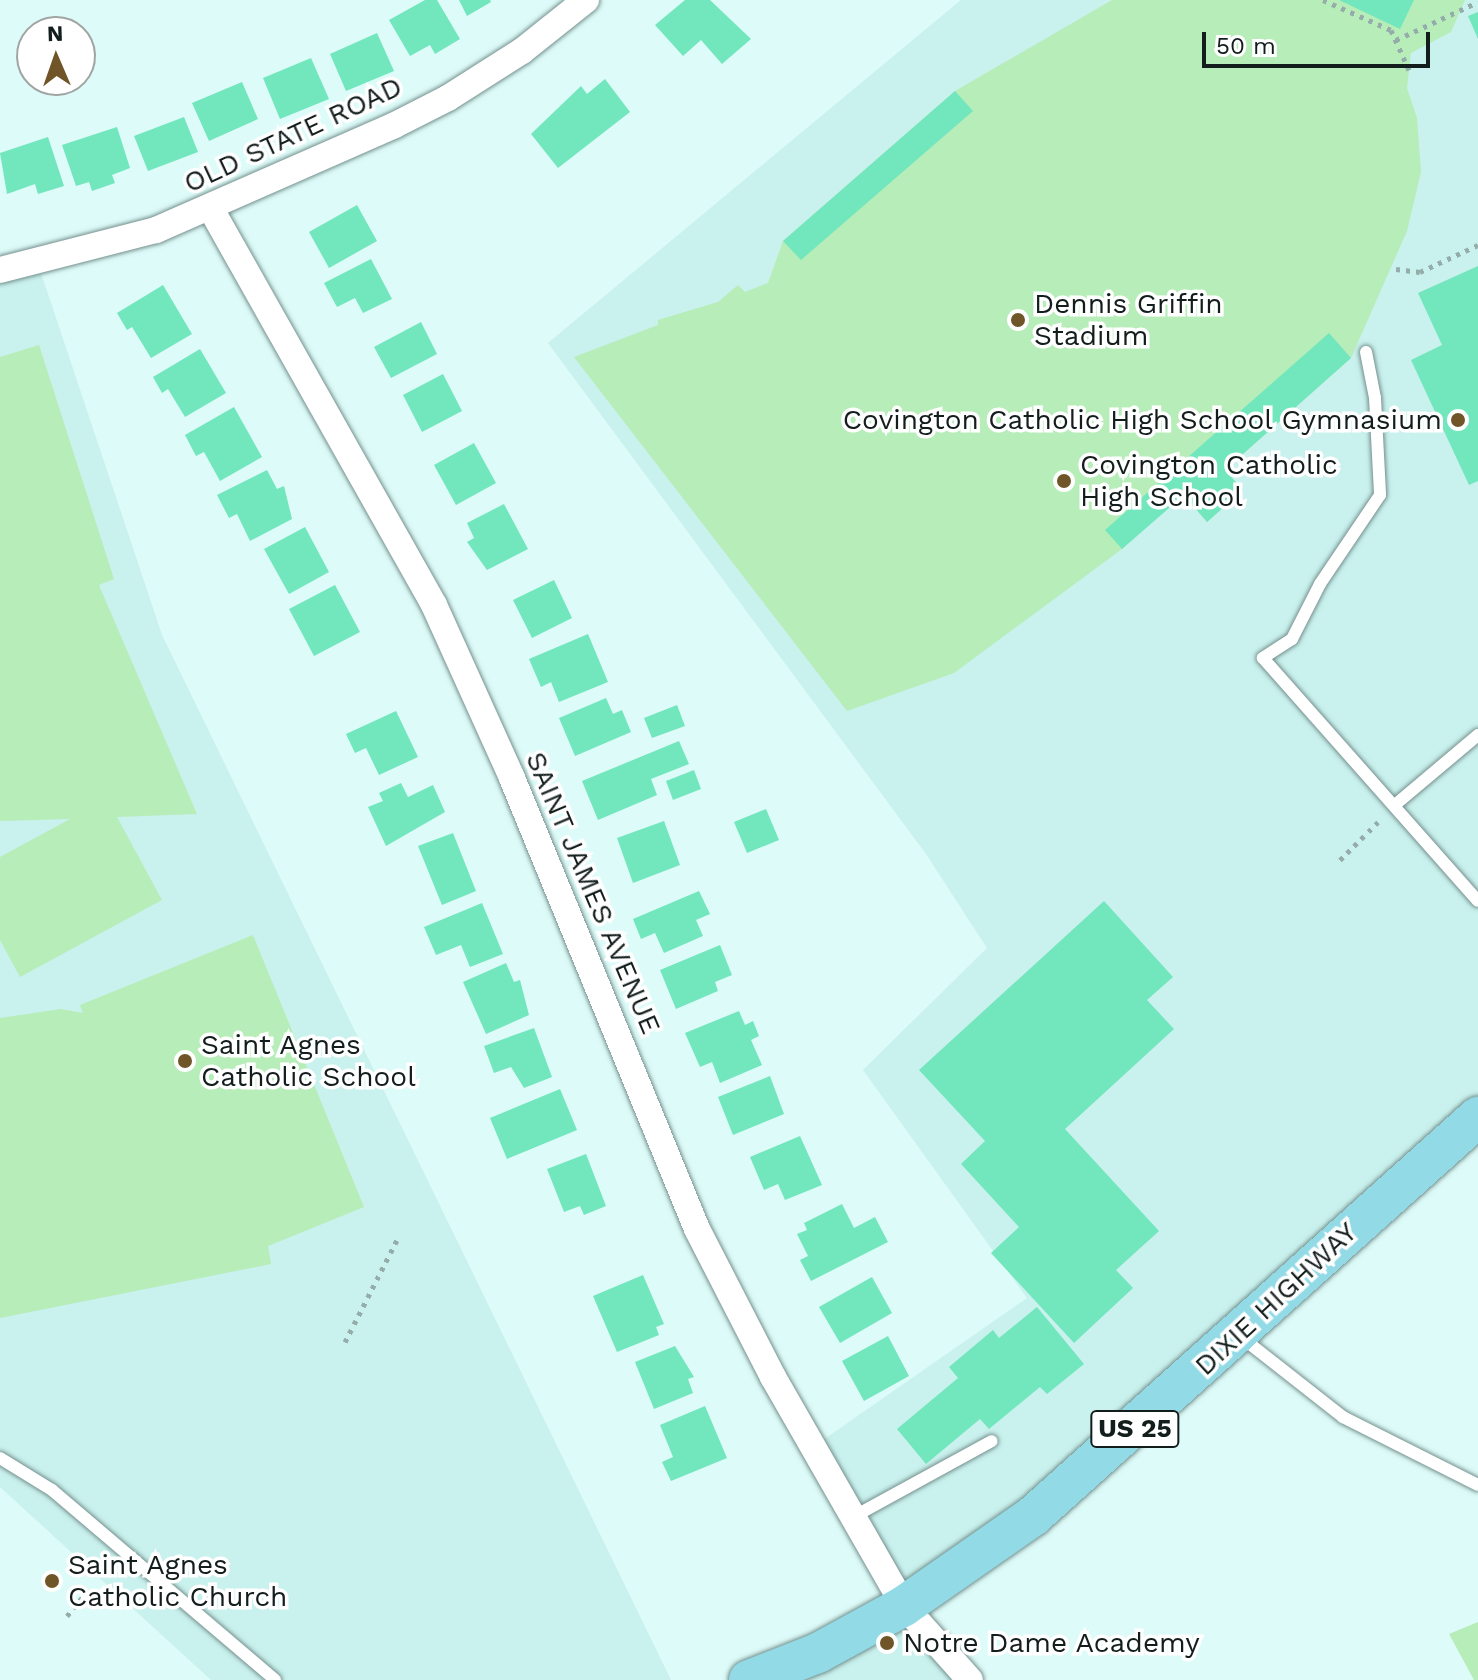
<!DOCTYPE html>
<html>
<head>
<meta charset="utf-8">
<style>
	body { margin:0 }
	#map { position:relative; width:1478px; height:1680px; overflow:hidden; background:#ddfbf8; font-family:"Work Sans",sans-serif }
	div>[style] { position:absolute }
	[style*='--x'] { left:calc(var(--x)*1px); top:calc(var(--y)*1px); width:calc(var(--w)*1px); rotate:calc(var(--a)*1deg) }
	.built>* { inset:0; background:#c9f1ed }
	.green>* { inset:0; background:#b7edb9 }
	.building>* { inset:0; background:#72e6bd }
	.path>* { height:5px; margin-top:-2.5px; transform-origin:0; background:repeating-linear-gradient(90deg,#95adaa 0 4px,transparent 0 10px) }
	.roads { filter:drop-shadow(0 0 2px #75908e) drop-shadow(0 0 2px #75908e) }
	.service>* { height:12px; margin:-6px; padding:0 6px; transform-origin:6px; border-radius:6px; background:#fff }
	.minor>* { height:26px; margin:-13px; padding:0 13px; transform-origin:13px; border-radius:13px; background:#fff }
	.primary>* { height:40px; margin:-20px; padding:0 20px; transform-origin:20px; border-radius:20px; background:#92dae6 }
	.dots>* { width:22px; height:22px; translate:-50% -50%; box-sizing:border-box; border:4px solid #fff; border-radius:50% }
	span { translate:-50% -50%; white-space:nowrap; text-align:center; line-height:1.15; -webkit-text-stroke:7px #fff; paint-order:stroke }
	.shield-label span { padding:2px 6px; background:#fff; border:2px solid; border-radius:6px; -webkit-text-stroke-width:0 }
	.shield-label { font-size:26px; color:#121d1c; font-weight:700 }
	.street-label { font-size:28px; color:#121d1c }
	.poi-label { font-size:28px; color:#121d1c }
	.left { translate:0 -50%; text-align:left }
	.right { translate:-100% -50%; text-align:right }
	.north { position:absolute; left:16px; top:16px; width:80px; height:80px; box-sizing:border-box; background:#fff; border:2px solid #a0a5a4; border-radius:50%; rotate:358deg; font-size:22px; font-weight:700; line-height:32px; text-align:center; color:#121d1c }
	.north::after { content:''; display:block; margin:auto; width:28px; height:36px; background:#6f5527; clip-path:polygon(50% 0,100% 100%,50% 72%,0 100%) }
	.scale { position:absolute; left:1202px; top:32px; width:228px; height:36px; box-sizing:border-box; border:4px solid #121d1c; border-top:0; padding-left:10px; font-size:24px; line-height:28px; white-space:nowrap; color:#121d1c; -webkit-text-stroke:6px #fff; paint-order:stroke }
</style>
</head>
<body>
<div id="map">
	<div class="built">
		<div style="clip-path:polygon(961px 0,1478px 0,1478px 1117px,904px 1606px,970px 1680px,784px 1680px,904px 1606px,813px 1447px,1027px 1298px,863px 1070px,987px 948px,926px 854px,548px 343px)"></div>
		<div style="clip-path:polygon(37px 261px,162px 635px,671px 1680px,211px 1680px,0 1487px,0 271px)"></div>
	</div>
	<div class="green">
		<div style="clip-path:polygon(1112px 0,1465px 0,1451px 32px,1411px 53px,1407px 88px,1417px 118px,1421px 172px,1407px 231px,1351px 358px,1225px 470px,1243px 490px,1207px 522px,1183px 495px,1122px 549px,954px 673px,847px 711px,574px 357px,658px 325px,658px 320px,718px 302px,738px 285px,745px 292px,768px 283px,783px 241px,955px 91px)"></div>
		<div style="clip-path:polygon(39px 345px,114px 579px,99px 585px,197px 814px,117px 817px,162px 900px,20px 977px,0 940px,0 857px,70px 819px,0 821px,0 357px)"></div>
		<div style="clip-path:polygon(253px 935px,364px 1207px,268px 1246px,271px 1264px,0 1318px,0 1018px,61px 1009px,83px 1013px,80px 1005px)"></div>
		<div style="clip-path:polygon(1478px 1622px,1478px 1680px,1474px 1680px,1449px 1634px)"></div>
	</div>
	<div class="building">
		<div style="clip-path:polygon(425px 0,437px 0,460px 39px,435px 54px,430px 45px,410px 56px,389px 20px)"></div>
		<div style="clip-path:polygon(459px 0,490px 0,491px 2px,467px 16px)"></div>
		<div style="clip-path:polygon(685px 0,710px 0,751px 39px,722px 64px,701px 40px,683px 56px,655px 25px)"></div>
		<div style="clip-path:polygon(1339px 0,1414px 0,1400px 29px)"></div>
		<div style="clip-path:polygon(1478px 12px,1478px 39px,1468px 16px)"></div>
		<div style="clip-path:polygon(377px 33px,394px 71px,346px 91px,330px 54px)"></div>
		<div style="clip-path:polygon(311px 58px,329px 99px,280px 119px,263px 78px)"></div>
		<div style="clip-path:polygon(605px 79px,630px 112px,558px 168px,531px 134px,581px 86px,587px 94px)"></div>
		<div style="clip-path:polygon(242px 82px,258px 119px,209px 141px,192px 103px)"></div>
		<div style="clip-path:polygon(955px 91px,973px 111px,801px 260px,783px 241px)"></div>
		<div style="clip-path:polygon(184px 117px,198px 152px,148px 171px,134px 136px)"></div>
		<div style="clip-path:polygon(117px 127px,130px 168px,112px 175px,115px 183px,92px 191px,89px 182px,76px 186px,62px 145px)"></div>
		<div style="clip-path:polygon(48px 137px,64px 186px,38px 194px,35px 184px,7px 194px,0 153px)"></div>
		<div style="clip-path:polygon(357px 205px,377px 241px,329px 268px,309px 232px)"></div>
		<div style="clip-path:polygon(371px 259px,392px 299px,363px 313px,355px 298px,337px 307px,324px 283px)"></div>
		<div style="clip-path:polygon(1478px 266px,1478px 481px,1469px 485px,1411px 360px,1442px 345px,1418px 293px)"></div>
		<div style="clip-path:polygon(163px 285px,192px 334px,151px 358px,132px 327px,127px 330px,117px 313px)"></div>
		<div style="clip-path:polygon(421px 322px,437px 354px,391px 378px,374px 347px)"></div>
		<div style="clip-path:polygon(1329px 333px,1351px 358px,1225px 470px,1243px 490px,1207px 522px,1184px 495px,1122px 549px,1105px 530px)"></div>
		<div style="clip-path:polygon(200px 349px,226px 393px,185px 417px,168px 389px,162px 393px,153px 377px)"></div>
		<div style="clip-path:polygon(443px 374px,462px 411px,422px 432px,403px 395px)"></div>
		<div style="clip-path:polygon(234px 407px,262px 457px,220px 481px,204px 452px,196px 456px,185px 435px)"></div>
		<div style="clip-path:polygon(474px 443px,496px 483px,456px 505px,434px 465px)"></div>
		<div style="clip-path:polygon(267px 470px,277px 489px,284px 486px,292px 519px,250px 541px,237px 514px,229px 518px,217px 495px)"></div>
		<div style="clip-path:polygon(504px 504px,528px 549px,487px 570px,467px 542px,474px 538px,467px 523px)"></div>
		<div style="clip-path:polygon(305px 527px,329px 572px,289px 594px,264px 549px)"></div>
		<div style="clip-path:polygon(554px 580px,572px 618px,532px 638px,513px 600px)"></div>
		<div style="clip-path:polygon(335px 585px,360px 632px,314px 656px,289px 609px)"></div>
		<div style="clip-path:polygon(588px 634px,608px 682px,559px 702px,551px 682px,541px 687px,529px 659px)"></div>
		<div style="clip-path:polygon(606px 698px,613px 714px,622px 710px,631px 732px,575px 756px,559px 718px)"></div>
		<div style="clip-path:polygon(677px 705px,685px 726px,652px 738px,644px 718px)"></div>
		<div style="clip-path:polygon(396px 711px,418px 757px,379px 775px,366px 748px,355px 753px,346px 734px)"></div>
		<div style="clip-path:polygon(679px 741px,689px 764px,651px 779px,657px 795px,598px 820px,582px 781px)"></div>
		<div style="clip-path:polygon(694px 770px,701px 789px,673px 800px,666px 781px)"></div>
		<div style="clip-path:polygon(401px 783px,408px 797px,433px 785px,445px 812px,386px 846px,368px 807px,383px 801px,379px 793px)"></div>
		<div style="clip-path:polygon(766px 809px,779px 840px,747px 853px,734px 822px)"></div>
		<div style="clip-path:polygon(664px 821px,680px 865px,633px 883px,617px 838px)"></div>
		<div style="clip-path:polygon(453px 833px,476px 891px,442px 905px,418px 846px)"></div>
		<div style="clip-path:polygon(699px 891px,710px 914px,696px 920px,703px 936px,664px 953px,655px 933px,641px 939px,633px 919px)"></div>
		<div style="clip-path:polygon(1104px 901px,1173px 977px,1147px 1000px,1174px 1029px,1065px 1129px,1159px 1231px,1116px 1270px,1133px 1288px,1074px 1343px,991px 1253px,1019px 1227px,961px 1164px,985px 1141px,919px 1070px)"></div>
		<div style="clip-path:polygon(482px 903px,503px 954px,470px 967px,461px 945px,436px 955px,424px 927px)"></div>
		<div style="clip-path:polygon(720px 945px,732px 975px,715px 982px,718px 991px,676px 1009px,660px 970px)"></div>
		<div style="clip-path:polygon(506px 963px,514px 982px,520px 980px,529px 1015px,486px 1034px,463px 982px)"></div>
		<div style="clip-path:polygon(739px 1011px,745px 1025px,753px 1021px,759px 1036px,751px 1040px,762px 1065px,720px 1083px,712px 1062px,700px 1067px,685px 1033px)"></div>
		<div style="clip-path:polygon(534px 1028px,552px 1077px,524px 1088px,511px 1067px,494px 1073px,484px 1046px)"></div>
		<div style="clip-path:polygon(770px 1076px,784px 1114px,733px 1135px,718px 1097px)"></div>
		<div style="clip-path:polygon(560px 1089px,577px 1130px,507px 1159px,490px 1118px)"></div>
		<div style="clip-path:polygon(800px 1136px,822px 1185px,785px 1200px,778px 1184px,764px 1190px,750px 1157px)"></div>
		<div style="clip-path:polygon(586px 1154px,606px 1206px,584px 1215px,580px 1206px,564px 1212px,547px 1169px)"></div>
		<div style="clip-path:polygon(842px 1204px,854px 1228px,875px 1217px,888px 1242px,811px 1281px,800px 1260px,808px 1256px,797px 1234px,807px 1230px,804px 1223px)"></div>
		<div style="clip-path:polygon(643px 1275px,664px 1324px,656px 1327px,659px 1335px,617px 1352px,593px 1296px)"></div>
		<div style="clip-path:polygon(872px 1277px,892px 1313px,840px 1343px,819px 1307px)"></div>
		<div style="clip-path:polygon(1037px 1307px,1084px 1364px,1047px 1394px,1040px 1387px,989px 1429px,980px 1419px,926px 1464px,897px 1429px,958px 1378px,949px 1367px,993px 1330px,999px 1338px)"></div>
		<div style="clip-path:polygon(888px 1336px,909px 1376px,864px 1401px,842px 1361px)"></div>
		<div style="clip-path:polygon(675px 1346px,694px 1377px,688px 1379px,693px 1393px,654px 1409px,635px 1362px)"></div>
		<div style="clip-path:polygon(705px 1406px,727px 1458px,671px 1481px,662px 1462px,673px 1457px,660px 1425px)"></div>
	</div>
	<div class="path">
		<div style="--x:1323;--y:0;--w:74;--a:23.8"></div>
		<div style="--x:1391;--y:30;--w:44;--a:65.8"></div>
		<div style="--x:1396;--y:40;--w:90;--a:-24.9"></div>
		<div style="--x:1396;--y:269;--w:24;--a:7"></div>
		<div style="--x:1420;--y:272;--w:64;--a:-25"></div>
		<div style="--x:1340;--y:860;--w:58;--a:-45"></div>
		<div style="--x:345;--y:1342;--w:117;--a:-63"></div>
		<div style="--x:67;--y:1616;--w:36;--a:-51"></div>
	</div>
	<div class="roads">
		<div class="service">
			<div style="--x:1366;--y:352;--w:47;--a:78.9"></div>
			<div style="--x:1375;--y:398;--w:97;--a:87"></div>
			<div style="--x:1380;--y:495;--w:107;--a:124"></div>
			<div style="--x:1320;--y:584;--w:62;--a:117"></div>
			<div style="--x:1292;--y:639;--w:35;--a:147"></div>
			<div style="--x:1263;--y:658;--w:324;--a:48.5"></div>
			<div style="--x:1396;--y:804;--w:107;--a:-40.1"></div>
			<div style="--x:1241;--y:1337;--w:130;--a:38.1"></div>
			<div style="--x:1343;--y:1417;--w:151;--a:26.7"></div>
			<div style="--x:0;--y:1458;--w:61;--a:31.6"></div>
			<div style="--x:52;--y:1490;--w:293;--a:40.4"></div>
			<div style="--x:853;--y:1517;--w:158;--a:-28.7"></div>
		</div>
		<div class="minor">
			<div style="--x:211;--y:209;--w:454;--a:60.6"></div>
			<div style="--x:434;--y:605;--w:190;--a:65.7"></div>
			<div style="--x:512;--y:778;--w:487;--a:67.7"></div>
			<div style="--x:697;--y:1229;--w:166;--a:62.8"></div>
			<div style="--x:773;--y:1377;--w:264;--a:60.2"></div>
			<div style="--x:904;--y:1606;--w:99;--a:48.3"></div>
			<div style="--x:0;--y:270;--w:161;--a:-14.4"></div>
			<div style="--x:156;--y:230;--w:259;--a:-23.7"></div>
			<div style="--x:393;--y:126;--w:62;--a:-27"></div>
			<div style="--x:448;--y:98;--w:88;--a:-32.4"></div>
			<div style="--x:522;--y:51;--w:82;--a:-38.6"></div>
		</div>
		<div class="primary">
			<div style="--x:749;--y:1680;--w:74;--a:-21.4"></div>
			<div style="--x:818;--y:1653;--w:98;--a:-28.7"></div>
			<div style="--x:904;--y:1606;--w:157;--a:-34.9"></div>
			<div style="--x:1033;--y:1516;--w:598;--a:-41.88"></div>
		</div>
	</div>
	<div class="dots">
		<div style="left:1018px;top:320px;background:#6f5527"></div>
		<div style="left:1458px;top:420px;background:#6f5527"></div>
		<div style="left:1064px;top:481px;background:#6f5527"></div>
		<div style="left:185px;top:1061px;background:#6f5527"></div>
		<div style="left:52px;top:1581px;background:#6f5527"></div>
		<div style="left:887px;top:1643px;background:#6f5527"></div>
	</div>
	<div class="shield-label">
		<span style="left:1135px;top:1429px">US 25</span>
	</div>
	<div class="street-label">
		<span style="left:293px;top:135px;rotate:-25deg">OLD STATE ROAD</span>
		<span style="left:593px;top:893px;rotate:67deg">SAINT JAMES AVENUE</span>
		<span style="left:1276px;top:1299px;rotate:-43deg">DIXIE HIGHWAY</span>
	</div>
	<div class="poi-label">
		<span class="left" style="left:1034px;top:320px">Dennis Griffin<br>Stadium</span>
		<span class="right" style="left:1442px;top:420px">Covington Catholic High School Gymnasium</span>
		<span class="left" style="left:1080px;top:481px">Covington Catholic<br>High School</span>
		<span class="left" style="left:201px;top:1061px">Saint Agnes<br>Catholic School</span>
		<span class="left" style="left:68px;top:1581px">Saint Agnes<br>Catholic Church</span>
		<span class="left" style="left:903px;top:1643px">Notre Dame Academy</span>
	</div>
	<div class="north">N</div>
	<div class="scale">50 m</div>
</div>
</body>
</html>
